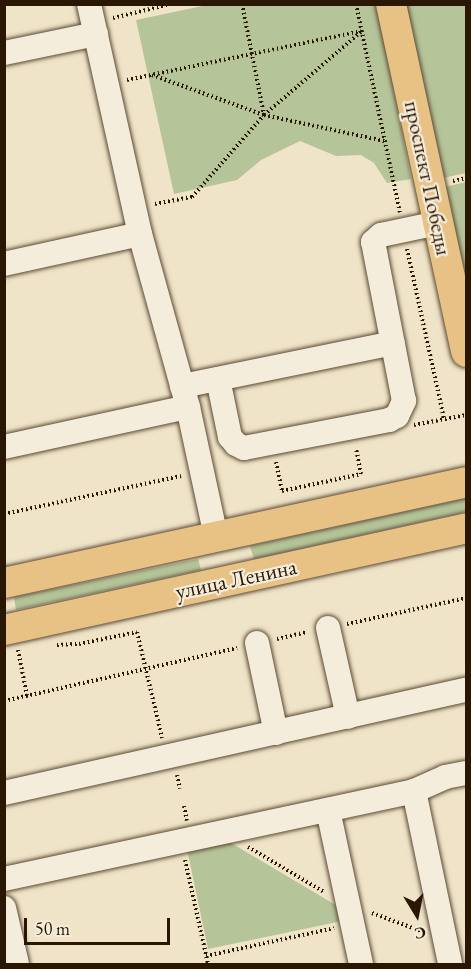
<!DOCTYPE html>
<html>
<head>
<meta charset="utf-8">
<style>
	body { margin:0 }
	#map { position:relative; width:471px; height:969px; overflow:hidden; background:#f0e4c8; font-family:"EB Garamond",serif }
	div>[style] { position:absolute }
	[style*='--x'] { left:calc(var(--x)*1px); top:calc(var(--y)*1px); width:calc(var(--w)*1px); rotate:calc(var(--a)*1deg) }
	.green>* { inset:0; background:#b5c599 }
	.path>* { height:4px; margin-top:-2px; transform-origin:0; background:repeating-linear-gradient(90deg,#291703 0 1.5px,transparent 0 4.5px) }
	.roads { filter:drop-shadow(0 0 2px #5b4a34) drop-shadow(0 0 2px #5b4a34) }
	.minor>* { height:24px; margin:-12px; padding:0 12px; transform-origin:12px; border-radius:12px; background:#f5eddb }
	.major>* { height:30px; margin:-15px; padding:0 15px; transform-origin:15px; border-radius:15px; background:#e8c284 }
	span { translate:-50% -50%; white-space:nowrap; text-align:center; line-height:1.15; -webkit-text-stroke:4.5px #f5eddb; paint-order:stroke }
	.street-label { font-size:22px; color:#291703 }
	.frame { position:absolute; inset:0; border:6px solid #291703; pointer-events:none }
	.north { position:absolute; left:387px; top:885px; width:60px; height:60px; -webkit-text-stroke:4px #f5eddb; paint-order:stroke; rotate:170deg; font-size:16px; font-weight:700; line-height:24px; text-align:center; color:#291703 }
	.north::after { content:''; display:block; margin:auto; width:21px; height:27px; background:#291703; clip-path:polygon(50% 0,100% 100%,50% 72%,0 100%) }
	.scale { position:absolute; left:24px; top:918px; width:146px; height:27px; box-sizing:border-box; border:3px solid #291703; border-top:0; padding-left:8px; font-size:18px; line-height:21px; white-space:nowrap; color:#291703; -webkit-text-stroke:4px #f5eddb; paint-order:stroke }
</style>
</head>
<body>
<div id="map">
	<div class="green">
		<div style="clip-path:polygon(207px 5px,377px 5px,411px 179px,387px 183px,374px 163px,361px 155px,336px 156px,300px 141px,261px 160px,237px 180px,174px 194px,136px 20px)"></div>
		<div style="clip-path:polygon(406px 5px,466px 5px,466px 173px,443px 178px)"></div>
		<div style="clip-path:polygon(466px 182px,466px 283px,445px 187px)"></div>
		<div style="clip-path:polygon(466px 498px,466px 512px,254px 559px,250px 546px)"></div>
		<div style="clip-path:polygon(198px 559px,201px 570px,16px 610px,14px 597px)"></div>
		<div style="clip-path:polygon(226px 840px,339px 907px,342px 921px,208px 949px,187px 849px)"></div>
	</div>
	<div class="path">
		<div style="--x:242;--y:4;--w:113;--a:78.8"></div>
		<div style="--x:356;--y:4;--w:213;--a:78.1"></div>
		<div style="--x:113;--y:18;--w:60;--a:-13.6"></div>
		<div style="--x:152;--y:75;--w:119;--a:19.7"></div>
		<div style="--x:264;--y:115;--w:123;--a:12.2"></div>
		<div style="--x:127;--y:80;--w:239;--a:-11.8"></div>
		<div style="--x:453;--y:181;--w:13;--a:-13"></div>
		<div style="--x:155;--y:204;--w:38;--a:-11"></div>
		<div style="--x:192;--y:197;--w:109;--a:-48.7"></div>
		<div style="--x:264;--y:115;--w:129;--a:-40.6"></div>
		<div style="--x:407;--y:249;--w:174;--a:77.7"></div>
		<div style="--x:414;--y:425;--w:53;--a:-10.9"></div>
		<div style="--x:276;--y:462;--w:30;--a:78"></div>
		<div style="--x:282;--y:491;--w:81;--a:-12.1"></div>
		<div style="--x:361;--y:474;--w:26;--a:-101"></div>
		<div style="--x:4;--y:514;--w:181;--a:-12.1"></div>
		<div style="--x:347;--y:624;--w:122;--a:-12.3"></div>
		<div style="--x:277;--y:639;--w:31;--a:-13"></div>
		<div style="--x:57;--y:645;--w:22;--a:-3"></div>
		<div style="--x:79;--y:644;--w:59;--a:-11.7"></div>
		<div style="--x:137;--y:632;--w:109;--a:76.7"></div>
		<div style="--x:18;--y:650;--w:47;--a:78.9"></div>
		<div style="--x:4;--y:701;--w:239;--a:-12.8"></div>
		<div style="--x:177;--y:775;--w:14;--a:78"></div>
		<div style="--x:184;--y:806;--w:15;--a:79"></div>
		<div style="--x:248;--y:847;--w:88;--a:30.6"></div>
		<div style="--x:185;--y:860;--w:107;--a:77.5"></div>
		<div style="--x:372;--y:913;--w:52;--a:20.2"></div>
		<div style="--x:206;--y:956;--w:131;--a:-12.3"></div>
	</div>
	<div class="roads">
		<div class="minor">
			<div style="--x:89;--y:4;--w:236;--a:77.5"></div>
			<div style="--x:140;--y:234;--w:180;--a:74.5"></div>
			<div style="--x:188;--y:407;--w:133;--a:77.8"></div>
			<div style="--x:4;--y:53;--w:94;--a:-11.7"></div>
			<div style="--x:4;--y:264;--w:139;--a:-12.4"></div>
			<div style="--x:218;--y:379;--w:59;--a:78.3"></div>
			<div style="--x:230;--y:437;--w:9;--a:49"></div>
			<div style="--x:236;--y:444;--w:9;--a:27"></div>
			<div style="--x:244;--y:448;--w:148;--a:-10.9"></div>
			<div style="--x:389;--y:420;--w:9;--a:-27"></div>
			<div style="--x:397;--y:416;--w:17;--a:-65"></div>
			<div style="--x:404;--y:401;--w:162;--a:-101"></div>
			<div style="--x:373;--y:242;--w:11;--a:-41"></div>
			<div style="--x:381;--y:235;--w:58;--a:-11.9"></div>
			<div style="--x:182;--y:386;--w:215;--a:-11.5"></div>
			<div style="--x:4;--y:447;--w:188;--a:-12.3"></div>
			<div style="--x:328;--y:628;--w:91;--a:77.3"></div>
			<div style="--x:257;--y:643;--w:92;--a:78.1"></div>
			<div style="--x:414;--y:791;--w:34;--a:-24"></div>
			<div style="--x:445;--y:777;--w:21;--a:-11"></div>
			<div style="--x:4;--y:793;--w:473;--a:-12.6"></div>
			<div style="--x:328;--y:810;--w:157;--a:77.9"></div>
			<div style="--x:4;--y:879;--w:419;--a:-12.1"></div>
			<div style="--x:414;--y:791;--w:177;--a:78.2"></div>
			<div style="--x:4;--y:908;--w:57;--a:76.9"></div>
		</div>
		<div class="major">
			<div style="--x:391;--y:4;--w:356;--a:77.8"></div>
			<div style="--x:4;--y:583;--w:473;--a:-12.3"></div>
			<div style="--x:4;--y:630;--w:473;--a:-12.4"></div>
		</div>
	</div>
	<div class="street-label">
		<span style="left:428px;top:178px;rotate:78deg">проспект Победы</span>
		<span style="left:236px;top:579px;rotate:-12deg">улица Ленина</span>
	</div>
	<div class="frame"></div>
	<div class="north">С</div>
	<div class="scale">50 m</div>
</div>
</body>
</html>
